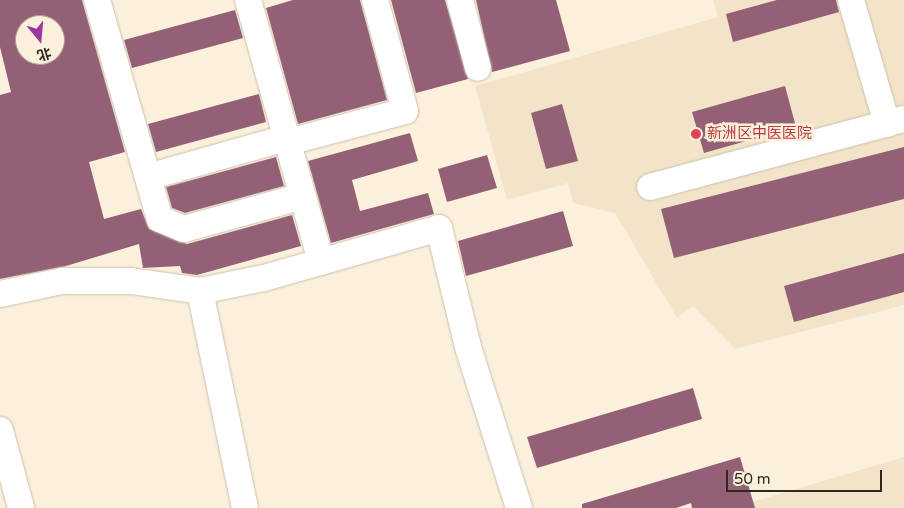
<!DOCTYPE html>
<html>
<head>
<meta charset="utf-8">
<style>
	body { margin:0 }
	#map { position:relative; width:904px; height:508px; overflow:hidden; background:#fbf0dc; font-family:"Varela Round","Noto Sans SC",sans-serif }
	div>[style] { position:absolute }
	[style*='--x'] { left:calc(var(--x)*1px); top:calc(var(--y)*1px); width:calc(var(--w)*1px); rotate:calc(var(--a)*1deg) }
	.built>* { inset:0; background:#f3e4c9 }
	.building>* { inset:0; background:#936075 }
	.roads { filter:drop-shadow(0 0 1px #cac0ad) drop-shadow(0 0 1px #cac0ad) }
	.minor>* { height:26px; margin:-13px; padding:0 13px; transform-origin:13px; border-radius:13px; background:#fff }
	.dots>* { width:14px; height:14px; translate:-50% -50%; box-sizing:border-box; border:2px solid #fbf0dc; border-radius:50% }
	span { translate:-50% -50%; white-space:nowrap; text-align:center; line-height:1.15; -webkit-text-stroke:5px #fbf0dc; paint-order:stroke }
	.health-label { font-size:15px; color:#be3a42 }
	.left { translate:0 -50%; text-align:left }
	.north { position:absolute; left:15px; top:15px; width:50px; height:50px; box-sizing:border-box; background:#fbf0dc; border:1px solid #a9a092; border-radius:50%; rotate:163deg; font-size:14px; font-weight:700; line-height:20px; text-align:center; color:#2d2922 }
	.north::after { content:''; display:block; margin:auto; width:18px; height:22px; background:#9e389c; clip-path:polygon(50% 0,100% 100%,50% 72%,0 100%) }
	.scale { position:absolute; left:726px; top:470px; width:156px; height:22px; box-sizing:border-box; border:2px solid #2d2922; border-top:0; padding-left:6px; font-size:15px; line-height:18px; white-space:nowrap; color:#2d2922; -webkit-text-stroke:4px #fbf0dc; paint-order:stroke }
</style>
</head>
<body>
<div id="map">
	<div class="built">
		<div style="clip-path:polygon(713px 0,904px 0,904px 305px,735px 349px,693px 306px,677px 318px,615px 213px,573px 203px,568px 183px,507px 200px,475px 86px,718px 17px)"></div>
		<div style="clip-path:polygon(904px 457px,904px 508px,730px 508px,776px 495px)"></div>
	</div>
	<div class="building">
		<div style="clip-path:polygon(evenodd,0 0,82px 0,125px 152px,89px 162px,104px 219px,141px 209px,149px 229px,187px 244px,292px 215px,301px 246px,197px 275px,182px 273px,180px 266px,143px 268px,139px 244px,66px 266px,0 279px,0 95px,11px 92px,0 47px,0 0,25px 25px,55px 25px,55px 55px,25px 55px,25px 25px)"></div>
		<div style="clip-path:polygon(293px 0,360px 0,387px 100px,298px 124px,266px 8px)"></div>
		<div style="clip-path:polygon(391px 0,445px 0,468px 79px,416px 93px)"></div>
		<div style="clip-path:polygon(476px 0,556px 0,570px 51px,492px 72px)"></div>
		<div style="clip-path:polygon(777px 0,836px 0,839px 12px,733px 42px,726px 14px)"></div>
		<div style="clip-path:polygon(235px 10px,243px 38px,132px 68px,124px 40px)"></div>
		<div style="clip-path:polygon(785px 86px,796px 127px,704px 153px,692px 112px)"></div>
		<div style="clip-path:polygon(259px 94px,266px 122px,156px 152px,148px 124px)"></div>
		<div style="clip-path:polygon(562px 104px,578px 161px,546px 169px,531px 113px)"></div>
		<div style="clip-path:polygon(410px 133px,418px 161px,352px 180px,360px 211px,428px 193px,434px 214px,331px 243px,308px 161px)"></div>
		<div style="clip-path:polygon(904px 147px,904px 199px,674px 258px,661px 209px)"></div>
		<div style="clip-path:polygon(487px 155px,497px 188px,447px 202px,438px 169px)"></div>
		<div style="clip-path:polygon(276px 157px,284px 186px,185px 213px,172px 208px,166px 187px)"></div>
		<div style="clip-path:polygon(563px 211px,573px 246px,466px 276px,458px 241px)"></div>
		<div style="clip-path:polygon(904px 253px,904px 292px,794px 322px,784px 286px)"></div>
		<div style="clip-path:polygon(693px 388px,702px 419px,537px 468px,527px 437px)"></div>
		<div style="clip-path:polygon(740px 457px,755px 508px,692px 508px,691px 503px,676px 508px,582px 508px,582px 504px)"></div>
	</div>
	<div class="roads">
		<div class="minor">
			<div style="--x:97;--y:0;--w:228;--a:74"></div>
			<div style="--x:160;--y:219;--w:26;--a:23"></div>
			<div style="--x:184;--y:229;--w:123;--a:-15.5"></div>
			<div style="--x:248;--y:0;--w:272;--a:74.4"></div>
			<div style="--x:460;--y:0;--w:70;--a:75.2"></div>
			<div style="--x:851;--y:0;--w:129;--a:73.8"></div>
			<div style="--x:288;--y:142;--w:121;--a:-14.8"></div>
			<div style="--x:405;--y:111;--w:115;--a:-105.1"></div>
			<div style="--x:148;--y:177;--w:143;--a:-15.8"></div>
			<div style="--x:650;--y:187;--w:263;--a:-15"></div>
			<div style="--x:200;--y:291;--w:222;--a:78.3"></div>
			<div style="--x:0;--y:294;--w:63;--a:-11.8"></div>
			<div style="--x:62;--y:281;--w:69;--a:0"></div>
			<div style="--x:131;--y:281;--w:70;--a:8.2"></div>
			<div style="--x:200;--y:291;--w:65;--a:-11.5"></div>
			<div style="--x:264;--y:278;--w:182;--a:-15.9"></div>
			<div style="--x:439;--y:228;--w:122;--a:76.3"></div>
			<div style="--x:468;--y:347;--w:169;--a:72.4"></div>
			<div style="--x:0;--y:430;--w:81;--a:74.9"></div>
		</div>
	</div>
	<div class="dots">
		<div style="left:696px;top:134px;background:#e0444e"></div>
	</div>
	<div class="health-label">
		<span class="left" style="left:707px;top:134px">新洲区中医医院</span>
	</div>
	<div class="north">北</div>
	<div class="scale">50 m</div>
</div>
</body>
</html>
